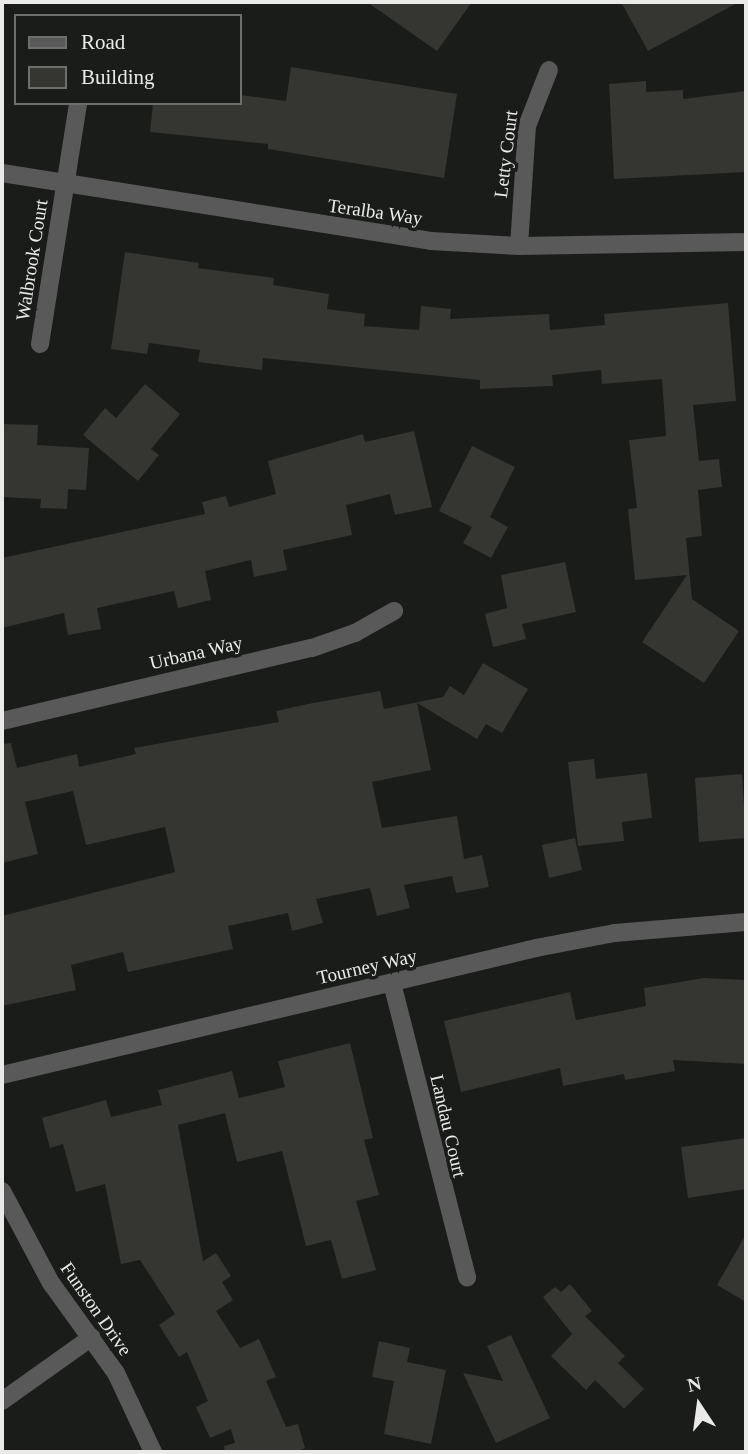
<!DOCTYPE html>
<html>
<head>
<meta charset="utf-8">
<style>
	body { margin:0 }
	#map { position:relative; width:748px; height:1454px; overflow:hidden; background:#1a1c19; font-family:Georgia,serif }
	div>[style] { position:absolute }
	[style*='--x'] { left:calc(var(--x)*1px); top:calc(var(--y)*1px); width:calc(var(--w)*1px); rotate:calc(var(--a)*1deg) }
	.building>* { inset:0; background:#353531 }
	.street>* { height:18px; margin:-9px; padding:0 9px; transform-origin:9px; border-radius:9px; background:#585958 }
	span { translate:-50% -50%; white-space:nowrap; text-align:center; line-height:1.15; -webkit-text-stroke:7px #1a1c19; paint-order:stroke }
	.street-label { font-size:19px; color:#eaebe9 }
	.frame { position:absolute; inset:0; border:4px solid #eaebe9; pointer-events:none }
	.legend { position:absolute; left:14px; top:14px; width:228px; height:91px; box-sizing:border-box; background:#1a1c19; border:2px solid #6d6f6c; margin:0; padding:9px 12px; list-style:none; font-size:21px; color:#eaebe9 }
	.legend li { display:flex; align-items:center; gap:14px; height:35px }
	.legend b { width:35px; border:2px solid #6d6f6c }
	.north { position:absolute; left:664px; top:1370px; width:70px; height:70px; -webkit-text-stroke:5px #1a1c19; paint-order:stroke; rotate:347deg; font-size:19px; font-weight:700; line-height:28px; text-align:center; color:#eaebe9 }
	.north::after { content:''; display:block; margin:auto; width:24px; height:32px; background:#eaebe9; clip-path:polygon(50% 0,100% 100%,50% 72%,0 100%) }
</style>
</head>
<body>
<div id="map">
	<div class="building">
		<div style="clip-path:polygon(367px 2px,472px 2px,437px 51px)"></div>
		<div style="clip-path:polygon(621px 2px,739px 2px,648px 51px)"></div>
		<div style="clip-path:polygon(291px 67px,457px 94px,444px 178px,268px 149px,268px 144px,150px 132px,153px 103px,240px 103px,240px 95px,286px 101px)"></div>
		<div style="clip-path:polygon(646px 81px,646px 92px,683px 90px,683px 99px,746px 91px,746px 172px,614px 179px,609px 84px)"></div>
		<div style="clip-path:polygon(125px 252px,199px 263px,198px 268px,274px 278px,273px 285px,329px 294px,327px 309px,365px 314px,364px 326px,419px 330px,421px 306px,451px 309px,450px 319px,549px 314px,550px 330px,605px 325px,604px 314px,728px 303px,736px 401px,693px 405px,699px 461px,719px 459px,722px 487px,698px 490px,702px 536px,686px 538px,692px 599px,739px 631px,704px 683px,642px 642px,687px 575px,635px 580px,628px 509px,637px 508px,629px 440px,666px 436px,662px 379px,602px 384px,601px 370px,552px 375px,553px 386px,480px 389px,480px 380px,263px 358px,262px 370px,198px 362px,200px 350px,149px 343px,147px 354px,111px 349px)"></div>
		<div style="clip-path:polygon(145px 384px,180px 414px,151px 449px,159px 455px,138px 481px,83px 435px,105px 408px,116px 418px)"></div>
		<div style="clip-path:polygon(2px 424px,38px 425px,37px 445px,89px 448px,86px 490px,68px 489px,67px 509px,40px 508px,41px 499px,2px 497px)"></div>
		<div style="clip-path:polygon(414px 431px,432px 507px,395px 515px,390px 494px,346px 505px,352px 535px,283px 550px,287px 570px,254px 577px,251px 560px,205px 571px,211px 600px,178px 608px,174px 591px,97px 608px,101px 629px,68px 635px,64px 613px,2px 628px,2px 558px,205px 514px,202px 502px,226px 496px,229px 507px,276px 494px,268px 461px,363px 434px,365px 442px)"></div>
		<div style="clip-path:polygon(472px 446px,515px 467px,490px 517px,508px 527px,491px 558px,463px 543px,472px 527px,439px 511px)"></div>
		<div style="clip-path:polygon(565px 562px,576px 612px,522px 624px,526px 639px,493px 647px,485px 614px,507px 608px,501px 575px)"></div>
		<div style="clip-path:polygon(483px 663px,528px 689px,502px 733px,486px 724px,477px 739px,417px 703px,431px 770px,372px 782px,382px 828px,457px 816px,464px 859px,482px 855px,489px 887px,456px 893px,452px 876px,404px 885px,410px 908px,377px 916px,370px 888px,316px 899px,323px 923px,292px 931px,288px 913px,228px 926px,233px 949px,128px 972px,123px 952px,71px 965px,76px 990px,2px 1006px,2px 916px,175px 872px,165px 827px,86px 845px,73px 791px,25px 802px,38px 854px,2px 863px,2px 744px,11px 743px,17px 768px,77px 754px,79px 767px,136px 754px,134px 748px,279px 722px,276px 711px,308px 704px,380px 691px,384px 709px,443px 697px,450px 686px,464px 695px)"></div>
		<div style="clip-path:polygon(594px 759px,596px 779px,647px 773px,652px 818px,622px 822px,624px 841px,578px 846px,568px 762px)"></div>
		<div style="clip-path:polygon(742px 774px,746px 838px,699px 842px,695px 778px)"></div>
		<div style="clip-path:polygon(575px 838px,582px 870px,549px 878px,542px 845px)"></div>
		<div style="clip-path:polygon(704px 978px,746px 980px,746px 1064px,673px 1060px,675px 1071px,625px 1080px,624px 1074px,563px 1086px,560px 1068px,461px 1092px,444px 1021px,570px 992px,576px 1020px,646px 1006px,644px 988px)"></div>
		<div style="clip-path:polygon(350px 1043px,373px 1138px,364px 1140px,379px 1195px,356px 1201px,376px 1270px,342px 1279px,331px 1240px,306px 1246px,282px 1151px,237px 1162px,225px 1113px,178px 1125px,203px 1261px,216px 1253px,231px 1276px,222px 1282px,233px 1300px,216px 1311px,240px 1348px,259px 1339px,276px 1377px,266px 1381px,286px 1427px,298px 1424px,305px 1448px,298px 1452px,225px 1452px,224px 1446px,235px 1443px,231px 1429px,210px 1438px,196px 1407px,208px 1401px,187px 1352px,179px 1357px,159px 1325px,175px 1314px,140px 1260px,121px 1264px,105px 1184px,76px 1192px,63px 1144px,50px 1148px,42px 1118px,106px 1100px,111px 1117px,162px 1105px,158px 1090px,232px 1071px,239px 1098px,285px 1087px,278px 1061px)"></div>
		<div style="clip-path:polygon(746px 1138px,746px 1189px,688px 1198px,681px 1147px)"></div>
		<div style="clip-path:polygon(746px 1234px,746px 1302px,717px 1285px)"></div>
		<div style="clip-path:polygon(570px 1284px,592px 1311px,585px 1316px,625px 1356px,618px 1363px,644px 1389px,624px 1409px,595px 1380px,586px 1390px,551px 1356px,572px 1334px,543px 1297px,555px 1287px,561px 1292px)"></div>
		<div style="clip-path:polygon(511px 1335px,550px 1418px,496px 1443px,463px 1373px,503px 1381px,487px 1346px)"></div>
		<div style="clip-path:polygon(379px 1341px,410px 1348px,407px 1362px,446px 1370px,431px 1444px,384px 1434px,394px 1381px,372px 1377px)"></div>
	</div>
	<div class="street">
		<div style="--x:2;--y:173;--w:434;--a:9"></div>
		<div style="--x:431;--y:241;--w:88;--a:3.3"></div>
		<div style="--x:519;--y:246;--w:227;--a:-1"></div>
		<div style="--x:519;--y:246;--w:120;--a:-86.2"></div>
		<div style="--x:527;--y:126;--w:60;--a:-68.6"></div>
		<div style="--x:40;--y:344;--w:244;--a:-81"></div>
		<div style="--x:2;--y:721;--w:318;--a:-13.3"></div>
		<div style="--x:312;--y:648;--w:46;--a:-19.2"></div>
		<div style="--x:355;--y:633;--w:45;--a:-29.4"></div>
		<div style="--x:392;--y:983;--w:304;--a:75.7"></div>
		<div style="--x:2;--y:1075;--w:549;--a:-13.38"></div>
		<div style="--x:536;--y:948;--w:80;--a:-10.8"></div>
		<div style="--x:615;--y:933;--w:131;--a:-4.8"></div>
		<div style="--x:2;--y:1191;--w:104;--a:62"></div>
		<div style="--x:51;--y:1283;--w:111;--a:54.2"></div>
		<div style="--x:116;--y:1373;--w:87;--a:64.9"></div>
		<div style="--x:2;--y:1401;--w:110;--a:-35.4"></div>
	</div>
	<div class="street-label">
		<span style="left:506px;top:154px;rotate:-83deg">Letty Court</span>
		<span style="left:375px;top:212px;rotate:8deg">Teralba Way</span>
		<span style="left:32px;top:260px;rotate:-81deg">Walbrook Court</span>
		<span style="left:196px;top:653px;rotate:-13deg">Urbana Way</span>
		<span style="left:367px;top:967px;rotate:-13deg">Tourney Way</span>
		<span style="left:448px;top:1126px;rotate:77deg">Landau Court</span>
		<span style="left:96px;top:1309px;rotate:55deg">Funston Drive</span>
	</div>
	<div class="frame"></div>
	<ul class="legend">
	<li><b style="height:9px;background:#585958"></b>Road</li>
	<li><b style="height:19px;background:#353531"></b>Building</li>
	</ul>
	<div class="north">N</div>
</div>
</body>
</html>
